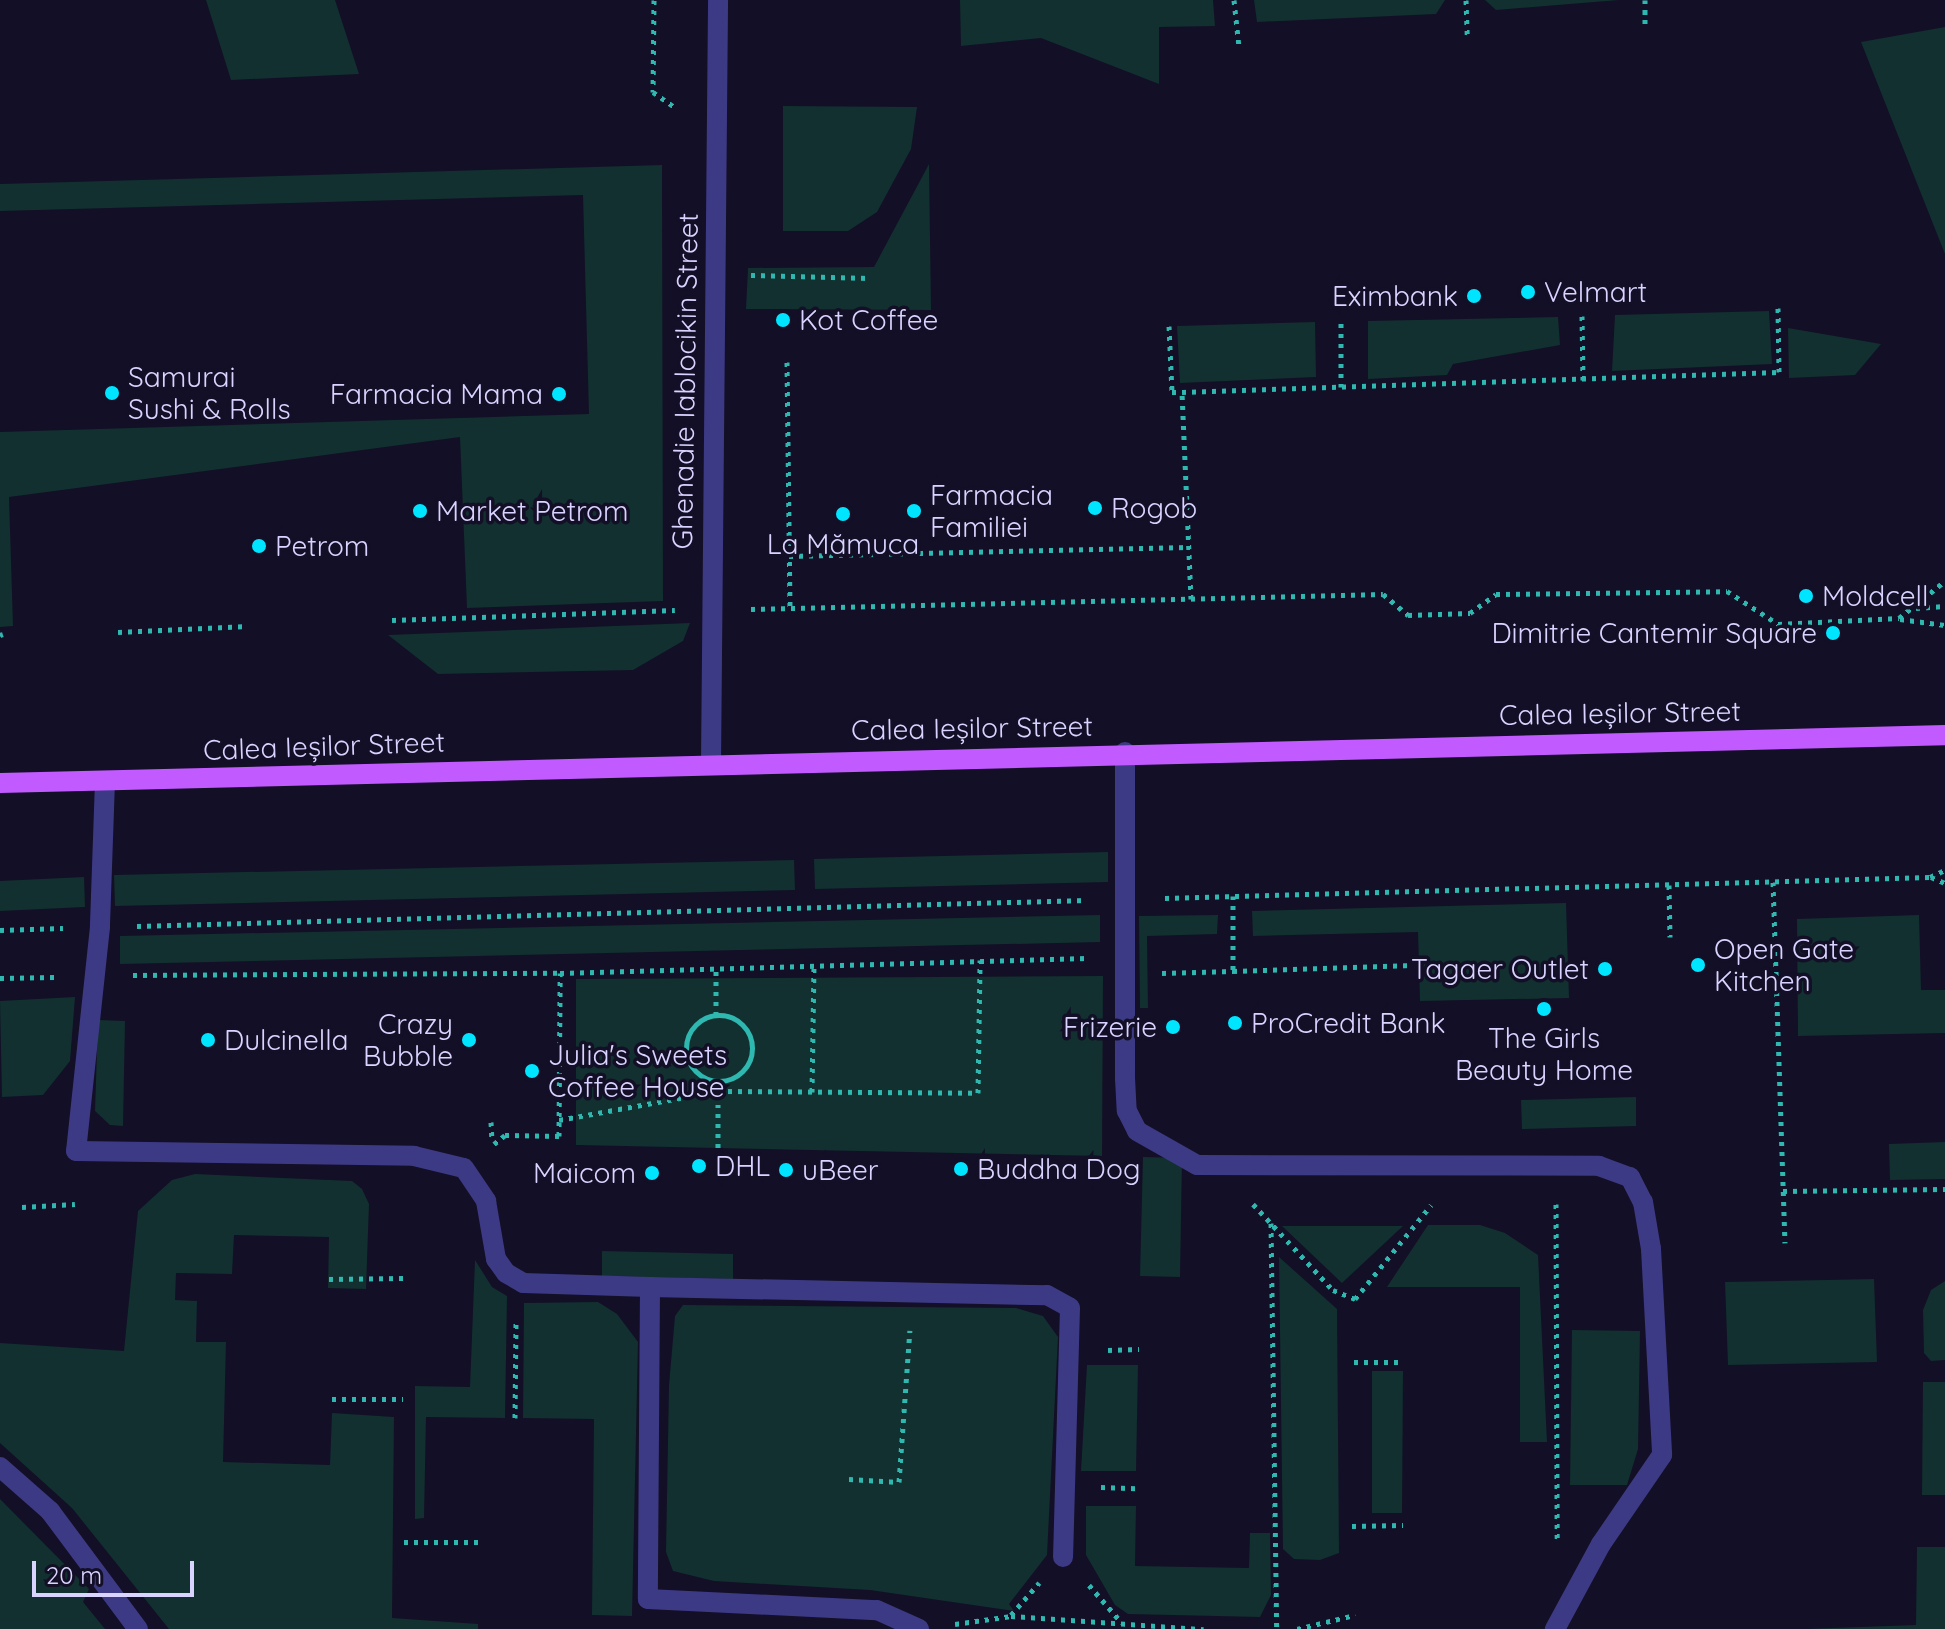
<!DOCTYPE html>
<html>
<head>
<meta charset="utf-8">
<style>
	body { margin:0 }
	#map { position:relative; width:1945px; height:1629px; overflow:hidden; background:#130f26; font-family:Quicksand,sans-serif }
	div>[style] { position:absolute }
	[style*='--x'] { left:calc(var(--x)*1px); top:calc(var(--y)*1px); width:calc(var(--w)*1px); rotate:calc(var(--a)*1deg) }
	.green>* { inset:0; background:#12302f }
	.path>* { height:5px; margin-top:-2.5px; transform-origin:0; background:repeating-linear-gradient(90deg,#2fb8b0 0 4px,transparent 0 10px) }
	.path>.ring { margin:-2.5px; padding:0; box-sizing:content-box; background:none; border:5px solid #2fb8b0; border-radius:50% }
	.lane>* { height:20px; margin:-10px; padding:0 10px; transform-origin:10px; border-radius:10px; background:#3d3a85 }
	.street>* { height:20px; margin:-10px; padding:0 10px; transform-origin:10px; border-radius:10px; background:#3d3a85 }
	.primary>* { height:20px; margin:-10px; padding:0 10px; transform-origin:10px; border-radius:10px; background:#c25bff }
	.dots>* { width:22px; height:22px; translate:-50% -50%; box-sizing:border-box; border:4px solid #130f26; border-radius:50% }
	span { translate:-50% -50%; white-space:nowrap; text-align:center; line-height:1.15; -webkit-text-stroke:7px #130f26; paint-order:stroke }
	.poi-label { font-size:28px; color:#d9d4ff }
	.left { translate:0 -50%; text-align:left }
	.right { translate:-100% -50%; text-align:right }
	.street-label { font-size:28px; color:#d9d4ff }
	.scale { position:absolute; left:32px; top:1561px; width:162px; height:36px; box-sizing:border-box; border:4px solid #d9d4ff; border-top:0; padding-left:10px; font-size:24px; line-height:28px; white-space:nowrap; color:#d9d4ff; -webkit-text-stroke:6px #130f26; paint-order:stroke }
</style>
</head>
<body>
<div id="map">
	<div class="green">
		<div style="clip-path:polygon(206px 0,335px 0,359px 74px,231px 80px)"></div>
		<div style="clip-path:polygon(960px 0,1213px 0,1215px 26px,1159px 27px,1159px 84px,1041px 38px,961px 46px)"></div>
		<div style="clip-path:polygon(1254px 0,1445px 0,1436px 14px,1257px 22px)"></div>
		<div style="clip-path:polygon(1485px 0,1619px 0,1496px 10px)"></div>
		<div style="clip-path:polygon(1945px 27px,1945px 254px,1861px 42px)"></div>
		<div style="clip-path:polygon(783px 106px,917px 107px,911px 149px,877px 212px,848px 231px,783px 231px)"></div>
		<div style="clip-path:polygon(929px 164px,931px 310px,746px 309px,748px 268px,874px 267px)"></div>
		<div style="clip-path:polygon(662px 165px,663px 601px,467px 608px,460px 437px,9px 497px,13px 626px,0 627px,0 432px,589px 414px,583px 195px,0 211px,0 184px)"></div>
		<div style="clip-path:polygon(1769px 311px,1772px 364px,1612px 371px,1615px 315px)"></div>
		<div style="clip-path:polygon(1558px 317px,1560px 345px,1453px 364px,1447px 375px,1368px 379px,1368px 321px)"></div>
		<div style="clip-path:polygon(1315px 322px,1316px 377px,1180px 383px,1177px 326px)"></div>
		<div style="clip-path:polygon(1788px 328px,1881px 344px,1855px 375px,1789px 378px)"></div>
		<div style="clip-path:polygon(690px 623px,683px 641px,633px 670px,438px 674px,388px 635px)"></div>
		<div style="clip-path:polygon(1108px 852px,1108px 882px,815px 889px,814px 859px)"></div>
		<div style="clip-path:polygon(794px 860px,795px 890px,115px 906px,114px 875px)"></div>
		<div style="clip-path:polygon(84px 877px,85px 907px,0 911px,0 881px)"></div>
		<div style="clip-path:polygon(1566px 903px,1569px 998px,1420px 1001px,1418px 932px,1253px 936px,1252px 911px)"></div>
		<div style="clip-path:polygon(1100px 915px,1100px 942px,120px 964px,120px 936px)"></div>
		<div style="clip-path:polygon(1218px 915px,1217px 934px,1147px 936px,1148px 1008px,1140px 1008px,1139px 916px)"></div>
		<div style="clip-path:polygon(1919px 915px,1921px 990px,1945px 990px,1945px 1033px,1798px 1036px,1797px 919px)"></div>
		<div style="clip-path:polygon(1103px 976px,1102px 1156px,576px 1145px,576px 979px)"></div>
		<div style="clip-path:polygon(75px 997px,70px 1061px,43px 1095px,2px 1097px,0 1001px)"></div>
		<div style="clip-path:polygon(98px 1020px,125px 1021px,123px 1126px,110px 1125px,95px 1111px)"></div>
		<div style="clip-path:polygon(1636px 1097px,1636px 1126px,1522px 1129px,1521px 1100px)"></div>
		<div style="clip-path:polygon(1945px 1142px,1945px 1179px,1890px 1180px,1889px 1144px)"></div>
		<div style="clip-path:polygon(1143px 1157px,1182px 1158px,1180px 1277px,1140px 1276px)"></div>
		<div style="clip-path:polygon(195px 1174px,352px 1181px,362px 1189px,369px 1204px,366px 1289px,328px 1288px,329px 1237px,234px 1235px,232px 1274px,176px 1273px,175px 1300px,197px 1301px,196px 1342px,226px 1342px,223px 1462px,330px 1465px,332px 1413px,394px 1417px,392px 1618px,478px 1624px,478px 1629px,169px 1629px,72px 1508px,0 1443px,0 1343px,124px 1351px,138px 1211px,172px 1180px)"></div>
		<div style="clip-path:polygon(1428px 1225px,1480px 1225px,1505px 1233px,1538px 1255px,1547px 1442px,1520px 1442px,1520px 1287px,1387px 1287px)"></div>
		<div style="clip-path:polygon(1282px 1226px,1403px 1226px,1342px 1283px)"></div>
		<div style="clip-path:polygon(602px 1251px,733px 1254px,733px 1279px,602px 1276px)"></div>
		<div style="clip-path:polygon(1279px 1257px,1337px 1309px,1339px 1553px,1320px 1560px,1294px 1559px,1283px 1549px)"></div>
		<div style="clip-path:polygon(475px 1260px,492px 1287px,507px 1296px,505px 1418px,426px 1417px,424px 1518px,415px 1519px,415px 1386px,470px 1387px)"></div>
		<div style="clip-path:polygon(1874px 1279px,1877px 1362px,1728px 1365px,1725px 1282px)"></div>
		<div style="clip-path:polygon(1945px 1281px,1945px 1360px,1931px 1361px,1924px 1353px,1923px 1310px,1931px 1290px)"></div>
		<div style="clip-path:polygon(598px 1302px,617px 1314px,638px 1342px,632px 1616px,592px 1615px,594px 1419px,523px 1418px,524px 1303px)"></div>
		<div style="clip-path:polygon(683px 1305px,1016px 1308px,1043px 1316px,1058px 1337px,1047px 1555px,1009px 1604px,1014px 1611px,870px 1590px,714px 1581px,673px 1571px,666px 1552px,669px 1385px,675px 1316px)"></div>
		<div style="clip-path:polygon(1572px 1330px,1640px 1331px,1638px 1449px,1627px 1485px,1570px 1485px)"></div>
		<div style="clip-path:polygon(1087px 1365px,1138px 1365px,1136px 1471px,1081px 1471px)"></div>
		<div style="clip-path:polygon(1372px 1371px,1403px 1371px,1402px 1513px,1372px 1513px)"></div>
		<div style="clip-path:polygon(1923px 1382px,1945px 1382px,1945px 1495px,1922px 1495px)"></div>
		<div style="clip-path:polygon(0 1499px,89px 1589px,83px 1602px,105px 1629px,0 1629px)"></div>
		<div style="clip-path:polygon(1086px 1506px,1136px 1506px,1135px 1566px,1249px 1568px,1250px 1533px,1270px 1533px,1271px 1595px,1260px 1617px,1128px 1614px,1115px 1605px,1086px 1555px)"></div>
		<div style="clip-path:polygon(1917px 1547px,1945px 1547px,1945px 1629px,1805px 1629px,1916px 1625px)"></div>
	</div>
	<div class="path">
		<div style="--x:654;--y:0;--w:92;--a:90.6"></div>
		<div style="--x:653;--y:92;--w:28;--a:35"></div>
		<div style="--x:1234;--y:0;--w:47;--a:83.9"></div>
		<div style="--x:1466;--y:0;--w:35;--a:88"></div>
		<div style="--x:1645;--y:0;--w:26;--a:90"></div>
		<div style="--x:751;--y:275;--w:119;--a:1.4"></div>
		<div style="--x:1582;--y:316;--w:64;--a:89.1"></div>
		<div style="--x:1169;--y:326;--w:66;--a:87.4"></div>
		<div style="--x:1172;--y:392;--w:10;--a:0"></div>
		<div style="--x:787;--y:362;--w:247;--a:89.3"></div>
		<div style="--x:1341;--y:387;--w:65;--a:-90"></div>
		<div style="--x:789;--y:556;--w:400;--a:-1.3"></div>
		<div style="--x:1191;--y:599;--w:207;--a:-92.5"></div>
		<div style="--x:1182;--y:392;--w:597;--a:-1.92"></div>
		<div style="--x:1779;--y:372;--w:64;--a:-90.9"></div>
		<div style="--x:1916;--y:608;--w:29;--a:-4"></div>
		<div style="--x:751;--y:609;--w:632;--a:-1.36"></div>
		<div style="--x:1383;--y:594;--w:33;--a:40"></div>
		<div style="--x:1408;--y:615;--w:62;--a:-1.8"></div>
		<div style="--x:1470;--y:613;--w:32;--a:-36"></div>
		<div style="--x:1496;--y:594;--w:231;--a:-0.7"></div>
		<div style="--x:1727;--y:591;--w:61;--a:32.9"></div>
		<div style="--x:1778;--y:624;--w:121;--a:-2.8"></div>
		<div style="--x:1899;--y:618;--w:59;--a:-38.8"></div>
		<div style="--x:1900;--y:619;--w:45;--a:7.6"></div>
		<div style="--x:392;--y:620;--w:283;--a:-2"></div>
		<div style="--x:118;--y:632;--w:130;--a:-2.6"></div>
		<div style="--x:0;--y:635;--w:3;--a:-18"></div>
		<div style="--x:1931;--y:877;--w:15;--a:23"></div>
		<div style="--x:1773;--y:882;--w:361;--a:88.1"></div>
		<div style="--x:1669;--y:885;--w:52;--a:88.9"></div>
		<div style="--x:1233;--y:896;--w:75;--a:90"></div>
		<div style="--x:1233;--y:971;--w:180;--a:-1.9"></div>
		<div style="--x:1165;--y:898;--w:765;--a:-1.57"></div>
		<div style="--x:1930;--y:877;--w:17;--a:-25"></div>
		<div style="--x:137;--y:926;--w:950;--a:-1.57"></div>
		<div style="--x:0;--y:930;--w:63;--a:-1.8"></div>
		<div style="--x:1162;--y:973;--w:71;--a:-1.6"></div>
		<div style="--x:133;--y:975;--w:427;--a:-0.3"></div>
		<div style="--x:560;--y:973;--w:527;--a:-1.63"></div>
		<div style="--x:0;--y:978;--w:55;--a:-1"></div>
		<div class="ring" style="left:686px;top:1015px;width:61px;height:61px"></div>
		<div style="--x:716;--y:1015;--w:47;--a:-90"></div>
		<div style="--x:812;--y:1092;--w:127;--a:-89.1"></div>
		<div style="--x:559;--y:1120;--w:162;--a:-10.3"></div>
		<div style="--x:718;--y:1091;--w:260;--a:0.4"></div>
		<div style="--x:978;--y:1093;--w:133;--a:-89.1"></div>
		<div style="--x:491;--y:1122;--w:19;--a:87"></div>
		<div style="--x:494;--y:1144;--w:14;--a:-39"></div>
		<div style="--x:505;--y:1135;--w:54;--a:1.1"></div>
		<div style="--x:559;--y:1136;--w:163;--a:-89.6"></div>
		<div style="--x:718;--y:1148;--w:67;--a:-90"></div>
		<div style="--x:1783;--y:1191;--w:162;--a:-0.7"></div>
		<div style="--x:1253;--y:1204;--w:117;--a:47.1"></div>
		<div style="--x:1333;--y:1290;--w:24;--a:22"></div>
		<div style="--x:1355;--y:1299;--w:121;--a:-51"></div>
		<div style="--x:1556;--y:1204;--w:338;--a:89.8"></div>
		<div style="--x:22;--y:1207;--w:53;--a:-3.2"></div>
		<div style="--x:1271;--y:1223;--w:406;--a:89.2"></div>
		<div style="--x:329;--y:1279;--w:74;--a:-0.8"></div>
		<div style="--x:1108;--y:1350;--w:31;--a:-2"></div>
		<div style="--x:1354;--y:1362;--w:49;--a:0"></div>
		<div style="--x:332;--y:1399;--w:71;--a:0"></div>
		<div style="--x:515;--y:1418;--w:99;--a:-89.4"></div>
		<div style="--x:849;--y:1479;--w:50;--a:3.4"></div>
		<div style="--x:899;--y:1482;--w:152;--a:-85.9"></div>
		<div style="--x:1101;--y:1487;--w:35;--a:2"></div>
		<div style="--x:1352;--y:1526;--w:51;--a:-1.1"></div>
		<div style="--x:404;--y:1542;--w:75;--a:0"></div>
		<div style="--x:1089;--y:1585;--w:50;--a:49"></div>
		<div style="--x:1011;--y:1615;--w:43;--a:-48.8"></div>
		<div style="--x:955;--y:1624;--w:57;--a:-8.1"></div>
		<div style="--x:1011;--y:1616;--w:193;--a:3.9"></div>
		<div style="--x:1297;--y:1629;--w:60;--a:-13.6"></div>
	</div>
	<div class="lane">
		<div style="--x:1125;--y:752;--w:326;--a:90"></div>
		<div style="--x:1125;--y:1078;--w:33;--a:87"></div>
		<div style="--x:1127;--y:1111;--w:22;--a:63"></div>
		<div style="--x:1137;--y:1131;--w:69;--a:29.5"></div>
		<div style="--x:1197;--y:1165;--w:402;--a:0.1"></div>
		<div style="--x:1599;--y:1166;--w:33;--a:20"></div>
		<div style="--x:1630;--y:1177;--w:28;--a:63"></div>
		<div style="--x:1643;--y:1202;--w:48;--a:80.3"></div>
		<div style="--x:1651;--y:1249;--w:206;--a:86.9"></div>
		<div style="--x:1662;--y:1455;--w:108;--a:124.4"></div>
		<div style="--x:1601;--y:1544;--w:97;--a:118.4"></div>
		<div style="--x:105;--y:781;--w:146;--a:92"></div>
		<div style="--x:100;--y:927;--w:225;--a:96.1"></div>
		<div style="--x:76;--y:1151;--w:338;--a:0.8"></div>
		<div style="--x:414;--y:1156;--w:51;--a:13.5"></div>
		<div style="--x:464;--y:1168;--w:40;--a:56"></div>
		<div style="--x:486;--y:1201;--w:59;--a:80.2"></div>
		<div style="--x:496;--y:1259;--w:17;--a:54"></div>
		<div style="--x:506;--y:1273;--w:20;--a:30"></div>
		<div style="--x:523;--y:1283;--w:127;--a:1.8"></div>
		<div style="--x:650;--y:1287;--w:312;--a:90.4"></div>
		<div style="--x:648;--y:1599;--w:229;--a:2.8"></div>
		<div style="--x:877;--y:1610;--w:46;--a:24.3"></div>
		<div style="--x:650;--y:1287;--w:397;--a:1.2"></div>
		<div style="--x:1047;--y:1295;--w:26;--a:29"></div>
		<div style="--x:1070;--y:1308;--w:249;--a:91.6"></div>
		<div style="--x:0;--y:1467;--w:67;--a:41.3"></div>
		<div style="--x:50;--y:1511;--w:147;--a:53.3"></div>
	</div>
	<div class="street">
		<div style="--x:711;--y:763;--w:763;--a:-89.47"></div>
	</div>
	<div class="primary">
		<div style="--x:0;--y:783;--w:1946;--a:-1.41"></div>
	</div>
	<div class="dots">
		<div style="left:1528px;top:292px;background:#00e5ff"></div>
		<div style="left:1474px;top:296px;background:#00e5ff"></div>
		<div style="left:783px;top:320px;background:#00e5ff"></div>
		<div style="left:112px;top:393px;background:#00e5ff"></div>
		<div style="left:559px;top:394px;background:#00e5ff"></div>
		<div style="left:1095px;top:508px;background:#00e5ff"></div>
		<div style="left:420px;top:511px;background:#00e5ff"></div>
		<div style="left:914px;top:511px;background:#00e5ff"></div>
		<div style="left:843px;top:514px;background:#00e5ff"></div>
		<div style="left:259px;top:546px;background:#00e5ff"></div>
		<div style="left:1806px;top:596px;background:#00e5ff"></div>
		<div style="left:1833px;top:633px;background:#00e5ff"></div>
		<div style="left:1698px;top:965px;background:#00e5ff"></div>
		<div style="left:1605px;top:969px;background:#00e5ff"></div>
		<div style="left:1544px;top:1009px;background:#00e5ff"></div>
		<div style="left:1235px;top:1023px;background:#00e5ff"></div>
		<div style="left:1173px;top:1027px;background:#00e5ff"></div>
		<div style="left:208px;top:1040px;background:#00e5ff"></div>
		<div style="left:469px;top:1040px;background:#00e5ff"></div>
		<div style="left:532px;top:1071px;background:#00e5ff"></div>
		<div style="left:699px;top:1166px;background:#00e5ff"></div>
		<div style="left:961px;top:1169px;background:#00e5ff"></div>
		<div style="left:786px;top:1170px;background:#00e5ff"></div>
		<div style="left:652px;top:1173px;background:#00e5ff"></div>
	</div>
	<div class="poi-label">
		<span class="left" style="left:1544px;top:292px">Velmart</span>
		<span class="right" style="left:1458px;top:296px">Eximbank</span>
		<span class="left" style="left:799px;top:320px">Kot Coffee</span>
		<span class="left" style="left:128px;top:393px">Samurai<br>Sushi &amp; Rolls</span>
		<span class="right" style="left:543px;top:394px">Farmacia Mama</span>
		<span class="left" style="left:930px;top:511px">Farmacia<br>Familiei</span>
		<span class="left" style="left:1111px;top:508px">Rogob</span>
		<span class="left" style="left:436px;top:511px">Market Petrom</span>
		<span style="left:843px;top:544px">La Mămuca</span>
		<span class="left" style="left:275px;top:546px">Petrom</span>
		<span class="left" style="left:1822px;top:596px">Moldcell</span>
		<span class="right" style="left:1817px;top:633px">Dimitrie Cantemir Square</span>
		<span class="left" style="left:1714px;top:965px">Open Gate<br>Kitchen</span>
		<span class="right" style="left:1589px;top:969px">Tagaer Outlet</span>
		<span class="left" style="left:1251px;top:1023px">ProCredit Bank</span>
		<span class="right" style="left:453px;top:1040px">Crazy<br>Bubble</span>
		<span class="right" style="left:1157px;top:1027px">Frizerie</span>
		<span style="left:1544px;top:1054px">The Girls<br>Beauty Home</span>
		<span class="left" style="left:224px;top:1040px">Dulcinella</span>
		<span class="left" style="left:548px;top:1071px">Julia's Sweets<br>Coffee House</span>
		<span class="left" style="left:715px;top:1166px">DHL</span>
		<span class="left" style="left:977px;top:1169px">Buddha Dog</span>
		<span class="left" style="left:802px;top:1170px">uBeer</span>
		<span class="right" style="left:636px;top:1173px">Maicom</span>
	</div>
	<div class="street-label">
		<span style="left:685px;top:381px;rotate:-89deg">Ghenadie Iablocikin Street</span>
		<span style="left:1620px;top:713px;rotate:-1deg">Calea Ieșilor Street</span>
		<span style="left:972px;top:728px;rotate:-1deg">Calea Ieșilor Street</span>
		<span style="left:324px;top:746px;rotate:-2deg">Calea Ieșilor Street</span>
	</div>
	<div class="scale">20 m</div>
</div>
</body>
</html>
